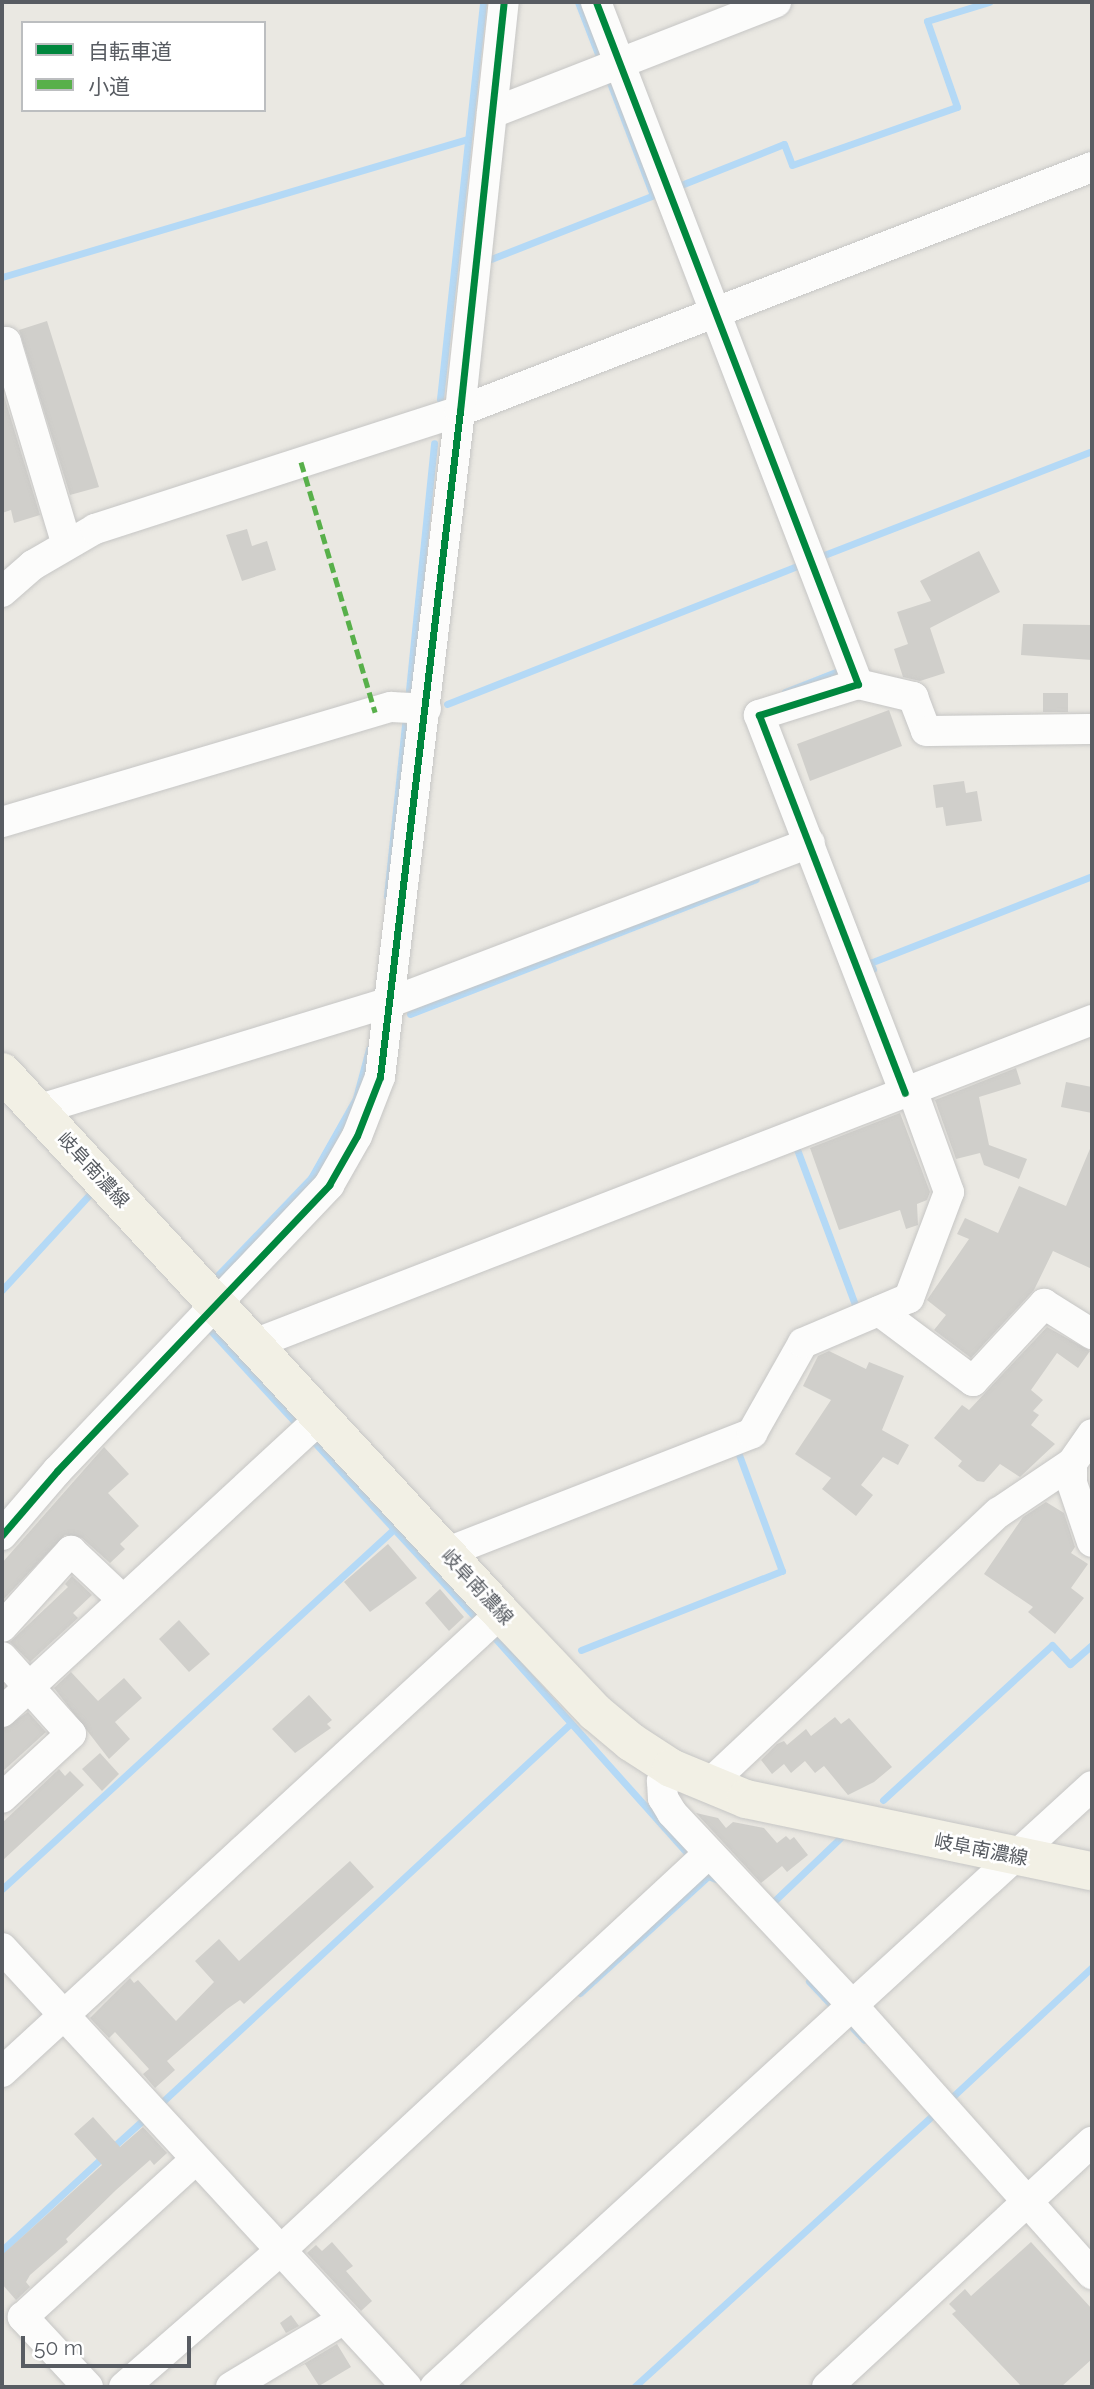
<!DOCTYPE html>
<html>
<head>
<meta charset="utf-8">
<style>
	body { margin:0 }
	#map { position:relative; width:1094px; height:2389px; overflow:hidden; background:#eae8e2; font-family:Raleway,"Noto Sans JP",sans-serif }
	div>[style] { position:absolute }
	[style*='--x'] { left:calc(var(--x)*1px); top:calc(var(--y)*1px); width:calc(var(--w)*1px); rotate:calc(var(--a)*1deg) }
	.stream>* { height:7px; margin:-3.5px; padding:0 3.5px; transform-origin:3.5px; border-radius:3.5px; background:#b4d9f6 }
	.building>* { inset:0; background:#d0cfcb }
	.roads { filter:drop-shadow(0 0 2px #c6c6c5) drop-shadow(0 0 2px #c6c6c5) }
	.minor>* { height:30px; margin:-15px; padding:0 15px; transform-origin:15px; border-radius:15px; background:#fcfcfb }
	.major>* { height:38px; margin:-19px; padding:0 19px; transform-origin:19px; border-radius:19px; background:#f2f0e5 }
	.quiet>* { height:5px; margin-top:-2.5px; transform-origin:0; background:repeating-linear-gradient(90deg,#58b04a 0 10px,transparent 0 15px) }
	.cycleway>* { height:7px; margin:-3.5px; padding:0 3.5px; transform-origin:3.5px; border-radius:3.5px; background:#00873e }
	span { translate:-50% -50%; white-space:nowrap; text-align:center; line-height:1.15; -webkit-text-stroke:5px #fff; paint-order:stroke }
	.street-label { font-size:19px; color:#585c62 }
	.frame { position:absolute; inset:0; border:4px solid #585c62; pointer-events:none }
	.legend { position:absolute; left:21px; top:21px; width:245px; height:91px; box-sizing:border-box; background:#fff; border:2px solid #bcbec0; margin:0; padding:9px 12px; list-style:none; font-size:21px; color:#585c62 }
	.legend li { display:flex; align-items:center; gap:14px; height:35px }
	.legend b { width:35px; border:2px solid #bcbec0 }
	.scale { position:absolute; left:21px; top:2336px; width:170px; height:32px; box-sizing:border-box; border:4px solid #585c62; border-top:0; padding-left:9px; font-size:21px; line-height:24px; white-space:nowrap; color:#585c62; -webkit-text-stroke:5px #fff; paint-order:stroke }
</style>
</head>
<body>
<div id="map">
	<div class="stream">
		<div style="--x:578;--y:2;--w:61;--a:68.9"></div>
		<div style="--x:609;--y:80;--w:123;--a:69.1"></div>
		<div style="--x:676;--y:187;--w:116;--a:-21.7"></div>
		<div style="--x:784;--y:144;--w:22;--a:69"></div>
		<div style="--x:792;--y:165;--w:175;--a:-19.4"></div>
		<div style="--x:957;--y:107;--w:91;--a:-109.2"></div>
		<div style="--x:927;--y:21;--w:65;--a:-17"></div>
		<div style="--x:491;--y:259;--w:178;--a:-21.4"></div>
		<div style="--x:2;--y:277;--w:486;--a:-16.5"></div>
		<div style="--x:440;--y:399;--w:399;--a:-83.8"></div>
		<div style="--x:819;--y:557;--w:293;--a:-21.2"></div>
		<div style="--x:785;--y:692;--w:60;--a:-21.4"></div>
		<div style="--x:841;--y:670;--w:5;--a:-112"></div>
		<div style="--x:408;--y:700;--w:258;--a:-84.2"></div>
		<div style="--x:447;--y:704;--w:379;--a:-21.5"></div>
		<div style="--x:800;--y:565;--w:4;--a:76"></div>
		<div style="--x:387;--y:896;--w:181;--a:-84"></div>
		<div style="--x:873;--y:969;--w:7;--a:-117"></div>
		<div style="--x:870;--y:963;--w:238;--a:-21.4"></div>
		<div style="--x:410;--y:1014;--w:371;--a:-21.3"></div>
		<div style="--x:795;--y:1144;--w:174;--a:69.5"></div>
		<div style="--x:856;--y:1307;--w:5;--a:158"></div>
		<div style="--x:218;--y:1275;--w:134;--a:-46.2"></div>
		<div style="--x:311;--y:1178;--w:92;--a:-60.6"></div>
		<div style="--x:356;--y:1098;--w:51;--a:-75.1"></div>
		<div style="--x:2;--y:1290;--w:132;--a:-47.5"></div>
		<div style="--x:211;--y:1331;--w:125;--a:47.3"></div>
		<div style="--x:315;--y:1443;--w:235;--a:47.4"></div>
		<div style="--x:494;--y:1637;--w:292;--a:48.2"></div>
		<div style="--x:581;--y:1650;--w:216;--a:-21.5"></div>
		<div style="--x:782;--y:1571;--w:127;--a:-110.3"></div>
		<div style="--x:883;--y:1800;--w:229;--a:-42.5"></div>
		<div style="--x:1052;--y:1645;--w:26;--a:47"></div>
		<div style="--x:1070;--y:1664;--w:29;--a:-41"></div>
		<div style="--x:2;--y:1889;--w:532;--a:-42.56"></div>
		<div style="--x:770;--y:1905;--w:97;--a:-43.7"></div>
		<div style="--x:809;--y:1981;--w:37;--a:47"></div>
		<div style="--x:580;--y:1993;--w:173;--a:-42.4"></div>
		<div style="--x:708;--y:1876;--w:9;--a:21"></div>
		<div style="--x:853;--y:2028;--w:16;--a:47"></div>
		<div style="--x:949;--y:2100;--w:195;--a:-42.9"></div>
		<div style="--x:160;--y:2104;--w:560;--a:-42.83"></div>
		<div style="--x:112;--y:2148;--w:42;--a:-42.1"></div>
		<div style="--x:2;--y:2250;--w:139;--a:-42.7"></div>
		<div style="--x:634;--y:2387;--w:404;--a:-42.3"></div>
	</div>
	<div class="building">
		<div style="clip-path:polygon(47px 321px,99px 487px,70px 495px,19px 330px)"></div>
		<div style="clip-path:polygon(2px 389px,40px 515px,14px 523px,11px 510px,2px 513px)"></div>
		<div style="clip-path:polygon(247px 529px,252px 546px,267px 541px,276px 570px,242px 581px,226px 535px)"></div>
		<div style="clip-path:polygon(979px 551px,1000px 592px,930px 628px,945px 673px,920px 681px,903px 677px,894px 649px,908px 644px,897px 612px,931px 601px,920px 581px)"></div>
		<div style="clip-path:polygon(1023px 624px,1092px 625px,1092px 660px,1021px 655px)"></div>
		<div style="clip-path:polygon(1043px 693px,1068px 693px,1068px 712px,1043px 712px)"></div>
		<div style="clip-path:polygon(889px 710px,902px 746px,810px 781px,797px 744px)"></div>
		<div style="clip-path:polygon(964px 781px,966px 793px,977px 791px,982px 821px,946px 826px,943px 807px,936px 808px,933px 785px)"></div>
		<div style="clip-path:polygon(1016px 1068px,1021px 1084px,979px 1097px,989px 1145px,1027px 1159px,1019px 1179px,984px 1165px,980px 1153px,956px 1159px,935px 1100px)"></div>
		<div style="clip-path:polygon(1066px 1082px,1092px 1087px,1092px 1113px,1061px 1107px)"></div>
		<div style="clip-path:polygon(900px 1113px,930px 1192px,927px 1200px,917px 1204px,918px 1225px,906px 1229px,900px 1210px,839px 1230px,810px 1148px)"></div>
		<div style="clip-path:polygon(1092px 1144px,1092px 1269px,1053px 1251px,1034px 1290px,971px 1358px,934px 1330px,946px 1315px,927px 1300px,969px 1239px,957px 1234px,965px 1218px,998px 1233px,1019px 1186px,1066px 1206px)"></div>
		<div style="clip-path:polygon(1047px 1327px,1090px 1351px,1078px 1368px,1057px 1353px,1031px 1390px,1043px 1400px,1033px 1411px,1039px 1415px,1031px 1425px,1055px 1444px,1020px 1477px,1000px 1464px,984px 1482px,977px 1481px,958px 1466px,962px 1461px,934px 1438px,962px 1405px,969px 1410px)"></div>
		<div style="clip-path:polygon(829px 1351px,866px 1369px,869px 1362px,904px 1376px,882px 1430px,909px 1445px,898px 1465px,883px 1457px,861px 1485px,873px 1495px,856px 1516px,822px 1489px,831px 1478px,795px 1454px,831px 1400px,803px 1386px,818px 1356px)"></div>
		<div style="clip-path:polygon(104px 1447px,129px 1474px,108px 1493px,139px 1526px,120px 1544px,125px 1549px,110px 1563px,82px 1538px,65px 1535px,2px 1601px,2px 1563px)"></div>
		<div style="clip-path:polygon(1046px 1502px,1064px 1513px,1075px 1547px,1071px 1553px,1088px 1564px,1071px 1588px,1084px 1598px,1055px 1634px,1028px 1612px,1033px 1607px,984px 1574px,1023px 1517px)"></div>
		<div style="clip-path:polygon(388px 1544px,417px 1578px,370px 1612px,344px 1582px)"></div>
		<div style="clip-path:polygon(72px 1576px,92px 1595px,73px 1613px,78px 1618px,30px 1662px,10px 1642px,68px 1587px,65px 1584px)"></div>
		<div style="clip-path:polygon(440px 1589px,464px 1617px,449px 1631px,425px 1603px)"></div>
		<div style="clip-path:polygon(179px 1620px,210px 1654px,189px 1672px,159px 1639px)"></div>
		<div style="clip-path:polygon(71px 1672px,98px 1701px,124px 1678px,142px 1698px,115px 1722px,130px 1739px,109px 1759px,54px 1688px)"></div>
		<div style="clip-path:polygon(309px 1695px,332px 1720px,327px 1724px,331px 1728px,295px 1753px,272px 1729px)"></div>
		<div style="clip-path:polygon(28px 1712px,46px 1732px,2px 1772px,2px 1729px)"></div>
		<div style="clip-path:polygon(835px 1717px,841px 1724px,849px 1718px,892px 1767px,874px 1782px,848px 1795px,824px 1766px,815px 1773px,805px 1761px,791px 1773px,784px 1764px,772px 1774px,761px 1760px,777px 1744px,784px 1741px,787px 1745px,806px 1729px,811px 1736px)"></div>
		<div style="clip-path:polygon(100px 1753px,119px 1774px,102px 1791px,82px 1769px)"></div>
		<div style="clip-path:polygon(59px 1769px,65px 1776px,70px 1771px,84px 1785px,2px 1861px,2px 1823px)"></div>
		<div style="clip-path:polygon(696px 1813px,718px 1818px,726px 1828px,733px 1822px,764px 1828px,777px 1843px,786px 1836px,790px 1840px,794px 1837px,808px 1855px,787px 1872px,782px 1866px,761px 1883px)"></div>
		<div style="clip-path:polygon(350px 1861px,374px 1887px,244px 2004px,240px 2000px,227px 2009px,167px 2061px,175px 2070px,155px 2088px,143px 2074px,149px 2069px,115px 2032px,109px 2038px,90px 2018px,130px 1978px,134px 1983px,138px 1980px,176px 2021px,214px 1982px,195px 1961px,219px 1939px,239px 1961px)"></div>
		<div style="clip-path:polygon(93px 2117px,120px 2147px,143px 2127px,167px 2153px,154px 2165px,150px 2160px,116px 2190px,66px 2239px,68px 2242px,30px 2275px,26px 2282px,30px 2287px,16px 2300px,2px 2284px,2px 2255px,102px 2165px,74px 2134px)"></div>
		<div style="clip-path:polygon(332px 2242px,353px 2266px,346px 2271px,372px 2301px,361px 2311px,307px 2253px,316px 2245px,322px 2251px)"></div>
		<div style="clip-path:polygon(1031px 2242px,1092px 2309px,1092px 2359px,1061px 2387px,1022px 2387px,952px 2314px,956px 2311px,949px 2304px,965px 2289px,971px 2296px)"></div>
		<div style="clip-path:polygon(291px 2315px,299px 2326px,286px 2333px,280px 2323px)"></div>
		<div style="clip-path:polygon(337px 2344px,351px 2367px,319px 2386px,305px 2364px,297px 2368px)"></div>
	</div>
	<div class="roads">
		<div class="minor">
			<div style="--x:596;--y:2;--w:731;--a:68.99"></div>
			<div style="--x:858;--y:684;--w:104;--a:162.6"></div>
			<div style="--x:759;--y:715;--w:405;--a:68.9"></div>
			<div style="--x:492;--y:113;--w:305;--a:-21.3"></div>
			<div style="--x:2;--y:343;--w:4;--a:-14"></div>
			<div style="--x:6;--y:342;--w:209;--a:73.3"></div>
			<div style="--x:2;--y:592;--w:41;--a:-41.1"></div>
			<div style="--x:33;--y:565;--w:72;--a:-30.1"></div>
			<div style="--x:95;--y:529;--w:384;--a:-17.9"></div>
			<div style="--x:460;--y:411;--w:677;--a:-21.11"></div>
			<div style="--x:858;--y:684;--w:57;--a:13.3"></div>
			<div style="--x:913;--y:697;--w:36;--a:69"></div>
			<div style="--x:926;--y:731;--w:166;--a:-0.7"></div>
			<div style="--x:2;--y:822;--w:406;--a:-16.5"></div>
			<div style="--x:391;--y:707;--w:35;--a:3"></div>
			<div style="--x:37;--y:1110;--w:370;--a:-17"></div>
			<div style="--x:391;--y:1002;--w:448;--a:-20.8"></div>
			<div style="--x:879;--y:1311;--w:117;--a:36.7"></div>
			<div style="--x:973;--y:1381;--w:105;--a:-47.3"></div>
			<div style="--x:1044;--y:1304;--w:57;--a:32"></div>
			<div style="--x:254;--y:1344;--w:898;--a:-21.14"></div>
			<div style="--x:1072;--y:1463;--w:20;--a:90"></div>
			<div style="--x:1072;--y:1483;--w:62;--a:71.3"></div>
			<div style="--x:2;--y:1535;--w:84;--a:-49.3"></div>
			<div style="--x:57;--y:1471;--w:395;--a:-46.4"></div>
			<div style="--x:329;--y:1185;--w:56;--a:-60.3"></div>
			<div style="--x:357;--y:1136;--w:63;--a:-68.7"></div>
			<div style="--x:380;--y:1077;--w:671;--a:-83.15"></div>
			<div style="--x:460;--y:411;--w:411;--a:-83.9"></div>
			<div style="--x:445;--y:1553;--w:330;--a:-21.3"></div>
			<div style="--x:752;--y:1433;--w:103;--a:-60.5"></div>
			<div style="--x:803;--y:1343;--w:115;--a:-23"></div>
			<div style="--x:909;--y:1298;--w:113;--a:-69.3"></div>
			<div style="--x:949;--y:1192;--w:109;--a:-109.9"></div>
			<div style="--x:2;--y:1627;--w:103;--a:-47.8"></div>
			<div style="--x:71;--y:1551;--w:71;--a:43.3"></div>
			<div style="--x:2;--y:1657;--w:103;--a:48.1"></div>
			<div style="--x:71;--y:1734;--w:94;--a:137.2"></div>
			<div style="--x:2;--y:1712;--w:434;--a:-42.7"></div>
			<div style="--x:671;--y:1768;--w:16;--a:125"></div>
			<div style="--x:662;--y:1781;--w:17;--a:87"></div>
			<div style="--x:663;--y:1798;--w:17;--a:59"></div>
			<div style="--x:672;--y:1813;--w:266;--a:46.8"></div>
			<div style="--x:854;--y:2007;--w:358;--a:48.3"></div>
			<div style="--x:708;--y:1785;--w:398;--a:-43.2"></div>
			<div style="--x:998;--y:1513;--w:89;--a:-34"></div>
			<div style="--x:1072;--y:1463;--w:35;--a:-55"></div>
			<div style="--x:2;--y:1948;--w:597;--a:47.31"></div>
			<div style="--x:2;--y:2072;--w:678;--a:-42.61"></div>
			<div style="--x:88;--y:2387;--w:96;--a:-132.9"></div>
			<div style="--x:23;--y:2317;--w:234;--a:-42.4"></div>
			<div style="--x:124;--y:2387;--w:207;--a:-41.1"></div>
			<div style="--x:280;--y:2251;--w:585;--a:-42.85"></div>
			<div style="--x:231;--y:2387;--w:132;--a:-31"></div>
			<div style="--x:435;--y:2387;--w:890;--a:-42.45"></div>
			<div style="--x:827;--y:2387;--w:361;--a:-42.8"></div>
		</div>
		<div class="major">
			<div style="--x:2;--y:1072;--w:736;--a:47.31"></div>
			<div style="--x:501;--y:1613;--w:137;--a:46.5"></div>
			<div style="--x:595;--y:1712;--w:47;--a:39.8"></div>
			<div style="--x:631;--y:1742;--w:48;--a:33"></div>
			<div style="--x:671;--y:1768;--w:81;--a:22.5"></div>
			<div style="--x:746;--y:1799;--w:353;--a:11.8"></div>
		</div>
	</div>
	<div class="quiet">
		<div style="--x:301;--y:462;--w:261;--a:73.5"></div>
	</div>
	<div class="cycleway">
		<div style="--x:596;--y:2;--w:731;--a:68.99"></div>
		<div style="--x:858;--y:684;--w:104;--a:162.6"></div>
		<div style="--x:759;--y:715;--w:405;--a:68.9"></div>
		<div style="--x:2;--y:1535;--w:84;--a:-49.3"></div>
		<div style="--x:57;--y:1471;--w:395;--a:-46.4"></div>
		<div style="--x:329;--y:1185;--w:56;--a:-60.3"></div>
		<div style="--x:357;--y:1136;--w:63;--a:-68.7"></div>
		<div style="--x:380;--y:1077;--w:671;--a:-83.15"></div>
		<div style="--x:460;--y:411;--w:411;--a:-83.9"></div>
	</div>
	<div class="street-label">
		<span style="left:93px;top:1170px;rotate:47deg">岐阜南濃線</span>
		<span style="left:477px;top:1587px;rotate:47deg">岐阜南濃線</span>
		<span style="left:981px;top:1850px;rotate:11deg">岐阜南濃線</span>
	</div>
	<div class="frame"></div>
	<ul class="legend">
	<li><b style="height:9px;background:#00873e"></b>自転車道</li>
	<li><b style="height:9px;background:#58b04a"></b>小道</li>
	</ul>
	<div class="scale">50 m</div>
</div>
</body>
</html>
